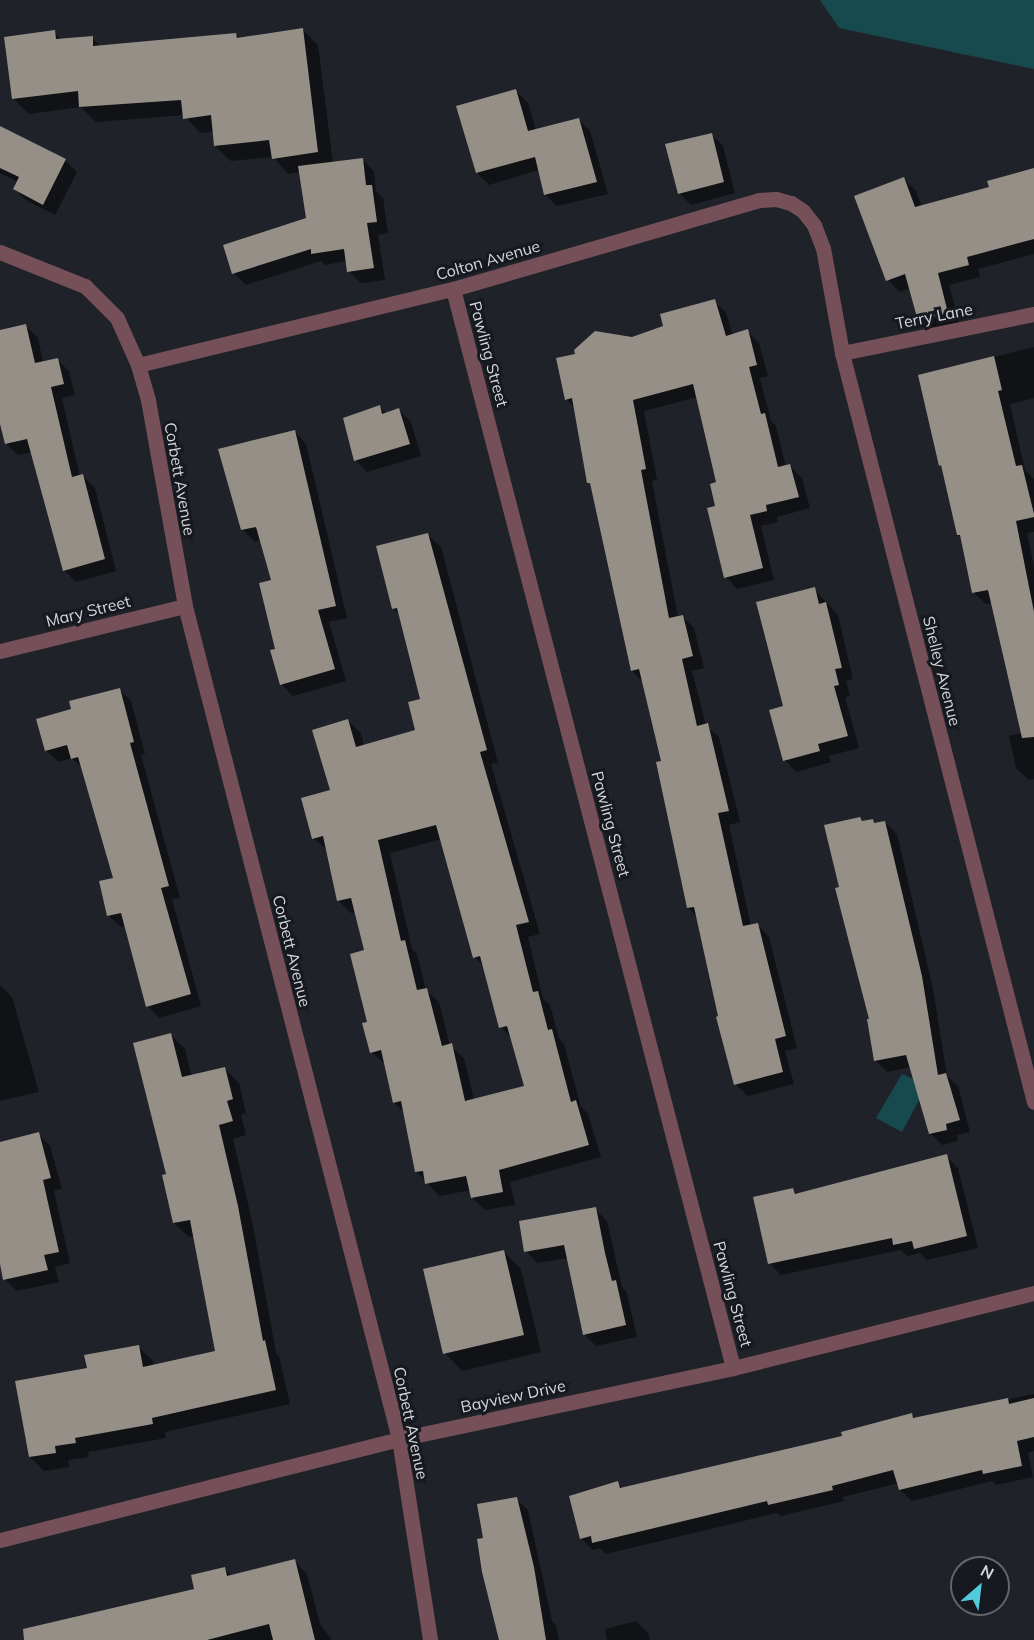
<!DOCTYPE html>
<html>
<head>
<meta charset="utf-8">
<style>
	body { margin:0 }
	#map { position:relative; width:1034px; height:1640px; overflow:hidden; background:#1f2229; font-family:Mulish,sans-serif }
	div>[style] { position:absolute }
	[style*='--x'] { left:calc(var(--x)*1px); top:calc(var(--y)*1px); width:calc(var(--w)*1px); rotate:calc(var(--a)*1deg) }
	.water>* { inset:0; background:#164a4f }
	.shadow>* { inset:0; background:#0007 }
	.building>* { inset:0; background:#968f88 }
	.minor>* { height:15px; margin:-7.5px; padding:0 7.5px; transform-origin:7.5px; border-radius:7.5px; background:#765058 }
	span { translate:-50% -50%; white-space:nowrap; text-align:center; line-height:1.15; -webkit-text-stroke:6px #16191f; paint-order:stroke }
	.street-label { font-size:16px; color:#d5d7dc }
	.north { position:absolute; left:950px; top:1556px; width:60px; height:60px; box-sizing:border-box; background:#16191f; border:2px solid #62656b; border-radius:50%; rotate:28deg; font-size:16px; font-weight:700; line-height:24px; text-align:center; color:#d5d7dc }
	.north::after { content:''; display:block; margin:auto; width:21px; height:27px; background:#54cade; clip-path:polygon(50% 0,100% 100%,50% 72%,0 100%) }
</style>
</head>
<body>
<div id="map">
	<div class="water">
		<div style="clip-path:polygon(820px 0,1034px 0,1034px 69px,839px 28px)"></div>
		<div style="clip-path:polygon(902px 1074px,927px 1085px,902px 1132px,876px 1118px)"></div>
	</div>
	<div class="shadow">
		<div style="clip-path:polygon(303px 30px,318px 45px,333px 163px,362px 159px,374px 171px,376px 191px,383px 198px,388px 233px,378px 235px,385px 280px,361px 283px,349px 271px,347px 261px,325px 265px,321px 261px,246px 285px,234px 273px,308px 220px,301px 172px,288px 174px,273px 157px,231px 161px,215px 146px,214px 132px,200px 133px,184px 115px,96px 122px,81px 107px,29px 114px,14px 99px,54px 32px,62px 40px,92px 38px,101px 47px,236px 35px,240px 39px)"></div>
		<div style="clip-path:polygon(516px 91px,528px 103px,536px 130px,578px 119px,590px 131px,608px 194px,557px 206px,545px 194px,539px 170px,489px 185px,477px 173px)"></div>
		<div style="clip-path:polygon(0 128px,65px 160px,77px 172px,55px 215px,27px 201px,15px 189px,18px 182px,0 173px)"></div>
		<div style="clip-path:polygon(711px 134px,723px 146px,735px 193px,691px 205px,679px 193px)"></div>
		<div style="clip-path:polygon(1034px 169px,1034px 254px,978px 269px,980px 277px,949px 285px,960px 325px,931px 332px,919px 320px,910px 288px,900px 292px,888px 280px,904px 179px,916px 191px,922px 207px,991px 188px)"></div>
		<div style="clip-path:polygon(714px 301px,726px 313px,733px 335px,747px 331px,759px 343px,768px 376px,760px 378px,771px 421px,776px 426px,786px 467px,790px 466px,802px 478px,810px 508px,777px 517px,778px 522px,761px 526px,774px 580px,737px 589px,726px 577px,717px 507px,718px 483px,698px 397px,644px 411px,657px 480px,652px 481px,678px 618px,682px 616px,694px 628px,704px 668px,692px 671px,706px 726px,719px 737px,740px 822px,729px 825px,751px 926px,758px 925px,769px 937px,797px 1048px,785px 1051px,794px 1084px,748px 1096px,736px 1085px,718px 1018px,720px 1017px,698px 918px,688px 908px,663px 762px,643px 682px,632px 671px,593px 486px,589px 482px,575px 408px,566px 399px,632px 338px,665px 327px)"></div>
		<div style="clip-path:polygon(26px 326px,38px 338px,43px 363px,57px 360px,69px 371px,75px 395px,62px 398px,80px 477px,83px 476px,95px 488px,116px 571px,76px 582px,64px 570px,32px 452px,18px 455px,6px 444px,0 418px,0 332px)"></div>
		<div style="clip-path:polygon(1034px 347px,1034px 398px,1010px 404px,1025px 470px,1034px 479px,1034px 532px,1027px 533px,1034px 567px,1034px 779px,1029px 780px,1016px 768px,1009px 736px,1023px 733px,993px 603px,986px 604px,973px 592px,963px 539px,958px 535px,943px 468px,940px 465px,920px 376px)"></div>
		<div style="clip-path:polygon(379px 406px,387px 414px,399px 410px,411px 422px,421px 456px,367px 472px,356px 460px)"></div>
		<div style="clip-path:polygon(295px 432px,306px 444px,347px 618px,329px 622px,346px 681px,293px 696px,281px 684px,273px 581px,261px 540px,255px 542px,243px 530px,220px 450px)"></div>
		<div style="clip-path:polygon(evenodd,428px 535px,441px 547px,498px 763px,491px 764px,540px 934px,528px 937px,543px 999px,550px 1005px,559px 1038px,564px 1044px,581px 1107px,588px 1114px,601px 1157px,510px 1182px,515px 1205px,485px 1210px,472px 1198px,471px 1190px,439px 1196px,416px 1171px,405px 1113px,394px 1103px,385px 1064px,371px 1052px,366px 951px,356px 912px,351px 913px,339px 901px,327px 850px,313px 838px,331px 791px,348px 721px,361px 733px,364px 746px,417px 731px,422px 700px,400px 615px,393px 608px,428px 535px,442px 839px,474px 957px,485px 967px,501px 1027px,512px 1039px,526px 1088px,474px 1100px,464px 1058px,450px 1046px,439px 1002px,426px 990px,417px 954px,412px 949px,390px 853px,442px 839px)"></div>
		<div style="clip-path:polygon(814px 589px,838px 615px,853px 679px,846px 681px,850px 696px,845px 697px,859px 748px,829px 756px,831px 762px,796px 772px,785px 760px,785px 707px)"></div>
		<div style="clip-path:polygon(119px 689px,131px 701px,145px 754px,141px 755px,180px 898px,172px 899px,201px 1006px,159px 1018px,148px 1006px,126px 926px,121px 927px,109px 916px,115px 879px,83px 769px,72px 758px,58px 762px,46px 750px,73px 710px)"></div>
		<div style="clip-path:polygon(860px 818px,864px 822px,872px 820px,876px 824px,885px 822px,897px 834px,933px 989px,947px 1076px,958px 1086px,970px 1132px,957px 1135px,958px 1141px,942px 1145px,930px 1133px,911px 1067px,887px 1072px,875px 1060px,871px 1020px,841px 888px)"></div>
		<div style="clip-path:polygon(0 985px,12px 997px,39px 1092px,0 1101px)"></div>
		<div style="clip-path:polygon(171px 1035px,185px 1049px,192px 1077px,224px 1068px,239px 1083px,246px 1113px,241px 1115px,246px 1135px,233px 1139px,252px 1221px,276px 1353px,279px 1356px,290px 1404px,165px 1432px,166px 1438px,88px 1452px,89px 1457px,68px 1460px,69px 1467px,44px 1471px,30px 1457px,88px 1370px,139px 1347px,153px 1361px,154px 1366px,216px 1352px,195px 1236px,189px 1237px,174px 1223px,168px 1175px)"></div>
		<div style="clip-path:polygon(38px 1134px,50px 1146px,62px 1189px,54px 1191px,70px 1263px,55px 1267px,59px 1282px,17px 1291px,5px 1279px,0 1256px,0 1144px)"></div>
		<div style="clip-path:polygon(946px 1156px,958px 1168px,978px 1248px,927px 1260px,920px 1253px,907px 1256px,901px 1250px,781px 1275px,770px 1264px,793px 1189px,798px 1195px)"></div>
		<div style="clip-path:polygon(595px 1209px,607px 1221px,622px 1287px,627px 1293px,637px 1337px,596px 1346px,584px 1334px,568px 1258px,537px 1263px,526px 1251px)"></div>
		<div style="clip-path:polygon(504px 1252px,521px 1269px,541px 1352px,462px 1371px,445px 1353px)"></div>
		<div style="clip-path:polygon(1034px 1394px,1034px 1451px,1028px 1453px,1033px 1477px,996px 1485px,992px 1481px,912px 1501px,900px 1490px,899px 1483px,843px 1497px,844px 1501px,781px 1516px,777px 1513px,606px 1554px,600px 1548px,593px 1550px,582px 1539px,571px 1497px,618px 1483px,623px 1489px,844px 1437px,912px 1415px,916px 1419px)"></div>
		<div style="clip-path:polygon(516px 1499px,528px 1510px,552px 1621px,556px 1625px,559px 1640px,502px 1640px,484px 1539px)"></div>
		<div style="clip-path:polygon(294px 1561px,307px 1574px,320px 1624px,332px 1640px,77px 1640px,196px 1590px,224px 1569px,232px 1576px)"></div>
		<div style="clip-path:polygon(636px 1621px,648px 1633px,650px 1640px,607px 1640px,605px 1629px)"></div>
	</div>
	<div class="building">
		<div style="clip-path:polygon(303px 28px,318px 152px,272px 159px,269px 140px,214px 146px,211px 115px,183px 119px,181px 100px,79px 107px,78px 91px,12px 99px,4px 37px,55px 30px,56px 39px,93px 36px,93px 46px,236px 33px,237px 38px)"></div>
		<div style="clip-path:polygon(516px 89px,528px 131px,579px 118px,597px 182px,544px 195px,535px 157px,476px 173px,456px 106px)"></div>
		<div style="clip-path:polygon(0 126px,66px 159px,43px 205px,13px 189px,19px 177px,0 168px)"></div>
		<div style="clip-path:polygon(712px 133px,724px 182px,678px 194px,665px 144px)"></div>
		<div style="clip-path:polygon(363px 158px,366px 185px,372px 185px,377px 222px,367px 223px,374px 268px,347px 272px,344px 249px,311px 254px,311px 249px,232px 274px,223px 245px,306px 218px,298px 166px)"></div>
		<div style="clip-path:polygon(1034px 168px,1034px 239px,967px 257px,969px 265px,938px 273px,948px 313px,918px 321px,905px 274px,886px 281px,854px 196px,904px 177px,915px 207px,989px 187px,987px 181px)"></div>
		<div style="clip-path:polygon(715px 299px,726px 336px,748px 329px,757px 365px,749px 367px,761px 414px,765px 413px,778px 467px,790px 464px,799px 497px,766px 505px,767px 511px,750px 515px,763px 568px,724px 578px,707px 508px,715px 506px,710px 484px,716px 482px,693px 384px,633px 400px,646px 469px,641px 470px,669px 618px,683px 615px,693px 656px,682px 659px,697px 726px,708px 723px,729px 811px,718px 813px,743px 926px,758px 923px,786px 1036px,775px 1039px,783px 1072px,734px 1085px,716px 1017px,718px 1016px,694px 907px,687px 908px,656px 762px,661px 761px,639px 669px,631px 671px,590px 483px,587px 483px,572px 398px,565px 400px,556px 358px,575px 354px,574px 350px,595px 331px,632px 337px,663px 326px,660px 314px)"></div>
		<div style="clip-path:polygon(26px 324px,35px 363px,58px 358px,64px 384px,51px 387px,72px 477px,83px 474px,105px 559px,63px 571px,27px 439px,5px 444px,0 424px,0 330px)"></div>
		<div style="clip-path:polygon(994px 356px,1002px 390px,998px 391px,1016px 466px,1022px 465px,1034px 514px,1034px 517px,1016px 521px,1034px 612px,1034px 737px,1022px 738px,988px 590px,972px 593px,960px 535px,957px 535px,941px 465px,939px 466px,918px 375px)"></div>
		<div style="clip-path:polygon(380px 405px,382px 414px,399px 408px,410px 444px,354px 461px,343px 418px)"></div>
		<div style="clip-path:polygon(295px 430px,336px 606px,318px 610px,335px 669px,280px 685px,270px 650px,275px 649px,259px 583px,271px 580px,256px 527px,241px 530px,218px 449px)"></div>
		<div style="clip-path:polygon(evenodd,428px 533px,487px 750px,480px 752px,529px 922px,516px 925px,533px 992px,538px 991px,548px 1030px,552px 1029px,571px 1102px,576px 1100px,589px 1145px,499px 1170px,503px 1192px,471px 1198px,466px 1176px,425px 1184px,423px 1171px,415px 1172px,401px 1101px,393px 1103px,381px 1050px,370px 1053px,362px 1023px,367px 1022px,350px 954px,364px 950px,351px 898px,337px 901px,323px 836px,312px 839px,301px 798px,330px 790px,312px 730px,348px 719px,356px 747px,415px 730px,408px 702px,420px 699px,397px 608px,392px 609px,376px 546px,428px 533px,436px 825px,473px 958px,480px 956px,499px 1028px,507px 1026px,524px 1086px,465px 1101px,452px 1043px,442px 1046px,427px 988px,417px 990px,405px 940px,401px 941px,378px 840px,436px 825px)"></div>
		<div style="clip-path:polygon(815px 587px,819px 604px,826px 602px,842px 668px,835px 669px,839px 685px,834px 686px,848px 736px,818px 744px,820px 751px,783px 761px,769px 710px,783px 706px,756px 602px)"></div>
		<div style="clip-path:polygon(120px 688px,134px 742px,130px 743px,169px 886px,161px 888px,191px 994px,146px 1007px,121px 913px,107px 916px,99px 881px,113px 878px,78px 757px,71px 759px,67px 745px,45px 751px,36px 719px,71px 709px,69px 701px)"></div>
		<div style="clip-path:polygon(860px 817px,862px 821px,873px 819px,874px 823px,885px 821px,922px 976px,938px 1075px,946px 1073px,960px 1120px,946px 1124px,947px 1130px,929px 1134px,906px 1055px,874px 1061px,867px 1019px,869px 1019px,835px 888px,839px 887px,824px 825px)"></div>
		<div style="clip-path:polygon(171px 1033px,182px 1077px,225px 1067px,233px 1099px,227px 1101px,233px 1121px,219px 1125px,238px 1206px,263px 1341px,265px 1340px,276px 1390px,152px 1418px,153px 1424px,75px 1438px,76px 1443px,55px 1446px,56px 1453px,29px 1457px,15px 1381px,87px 1368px,84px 1355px,139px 1345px,143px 1367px,215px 1351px,190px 1220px,173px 1223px,162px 1175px,166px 1174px,133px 1043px)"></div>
		<div style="clip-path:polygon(39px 1132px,51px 1178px,43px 1180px,59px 1252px,44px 1255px,48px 1270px,3px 1280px,0 1264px,0 1142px)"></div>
		<div style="clip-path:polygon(947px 1154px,967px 1236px,914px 1249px,912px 1241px,893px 1245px,892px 1238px,768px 1264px,753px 1197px,793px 1188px,795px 1194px)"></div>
		<div style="clip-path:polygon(596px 1207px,605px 1253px,612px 1281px,616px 1280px,626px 1325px,583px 1335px,564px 1245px,524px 1252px,519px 1221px)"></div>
		<div style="clip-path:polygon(504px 1250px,524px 1335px,443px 1354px,423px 1269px)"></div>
		<div style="clip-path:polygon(1008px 1398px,1009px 1404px,1034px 1398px,1034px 1437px,1017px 1441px,1022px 1466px,983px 1474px,982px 1470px,899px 1490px,893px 1470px,832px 1486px,833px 1490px,768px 1505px,767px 1501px,592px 1543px,591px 1536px,580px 1539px,569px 1496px,618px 1481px,620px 1488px,842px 1436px,841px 1432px,912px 1413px,913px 1418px)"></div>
		<div style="clip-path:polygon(517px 1497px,534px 1567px,546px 1640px,499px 1640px,482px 1572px,477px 1539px,483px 1538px,477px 1504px)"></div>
		<div style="clip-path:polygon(295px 1559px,315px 1640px,273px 1640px,269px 1624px,207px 1640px,24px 1640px,23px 1629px,194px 1589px,191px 1575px,225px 1567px,227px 1576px)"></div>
	</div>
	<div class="minor">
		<div style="--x:0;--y:252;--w:92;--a:21.8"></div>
		<div style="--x:85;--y:286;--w:45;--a:45"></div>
		<div style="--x:117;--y:318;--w:51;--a:65.9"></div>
		<div style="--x:138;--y:365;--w:36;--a:74"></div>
		<div style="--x:148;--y:400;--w:209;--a:79.8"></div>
		<div style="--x:185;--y:606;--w:860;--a:75.59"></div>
		<div style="--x:399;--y:1439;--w:203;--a:81.2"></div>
		<div style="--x:453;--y:289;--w:1115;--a:75.45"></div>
		<div style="--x:842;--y:353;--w:196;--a:-11.5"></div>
		<div style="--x:138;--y:365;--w:324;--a:-13.6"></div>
		<div style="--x:453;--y:289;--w:319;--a:-16.2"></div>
		<div style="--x:759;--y:200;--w:17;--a:-3"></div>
		<div style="--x:776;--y:199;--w:16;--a:15"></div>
		<div style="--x:791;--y:203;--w:14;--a:34"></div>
		<div style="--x:803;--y:211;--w:18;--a:52"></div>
		<div style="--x:814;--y:225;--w:25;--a:69"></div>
		<div style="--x:823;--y:248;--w:107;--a:79.7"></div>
		<div style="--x:842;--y:353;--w:773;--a:75.62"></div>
		<div style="--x:0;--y:651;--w:190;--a:-13.7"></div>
		<div style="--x:0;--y:1540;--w:412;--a:-14.2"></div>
		<div style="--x:399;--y:1439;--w:341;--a:-12"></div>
		<div style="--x:733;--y:1368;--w:310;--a:-14"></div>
	</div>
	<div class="street-label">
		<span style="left:488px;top:260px;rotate:-16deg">Colton Avenue</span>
		<span style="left:934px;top:316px;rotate:-11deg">Terry Lane</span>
		<span style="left:489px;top:354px;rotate:75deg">Pawling Street</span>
		<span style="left:180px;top:479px;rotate:80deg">Corbett Avenue</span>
		<span style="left:88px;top:611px;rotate:-14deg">Mary Street</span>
		<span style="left:942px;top:671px;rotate:76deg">Shelley Avenue</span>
		<span style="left:611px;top:824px;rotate:75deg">Pawling Street</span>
		<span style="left:292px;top:951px;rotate:76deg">Corbett Avenue</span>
		<span style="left:733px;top:1294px;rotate:75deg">Pawling Street</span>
		<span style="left:513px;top:1396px;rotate:-12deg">Bayview Drive</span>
		<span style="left:411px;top:1423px;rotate:78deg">Corbett Avenue</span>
	</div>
	<div class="north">N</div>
</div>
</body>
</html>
